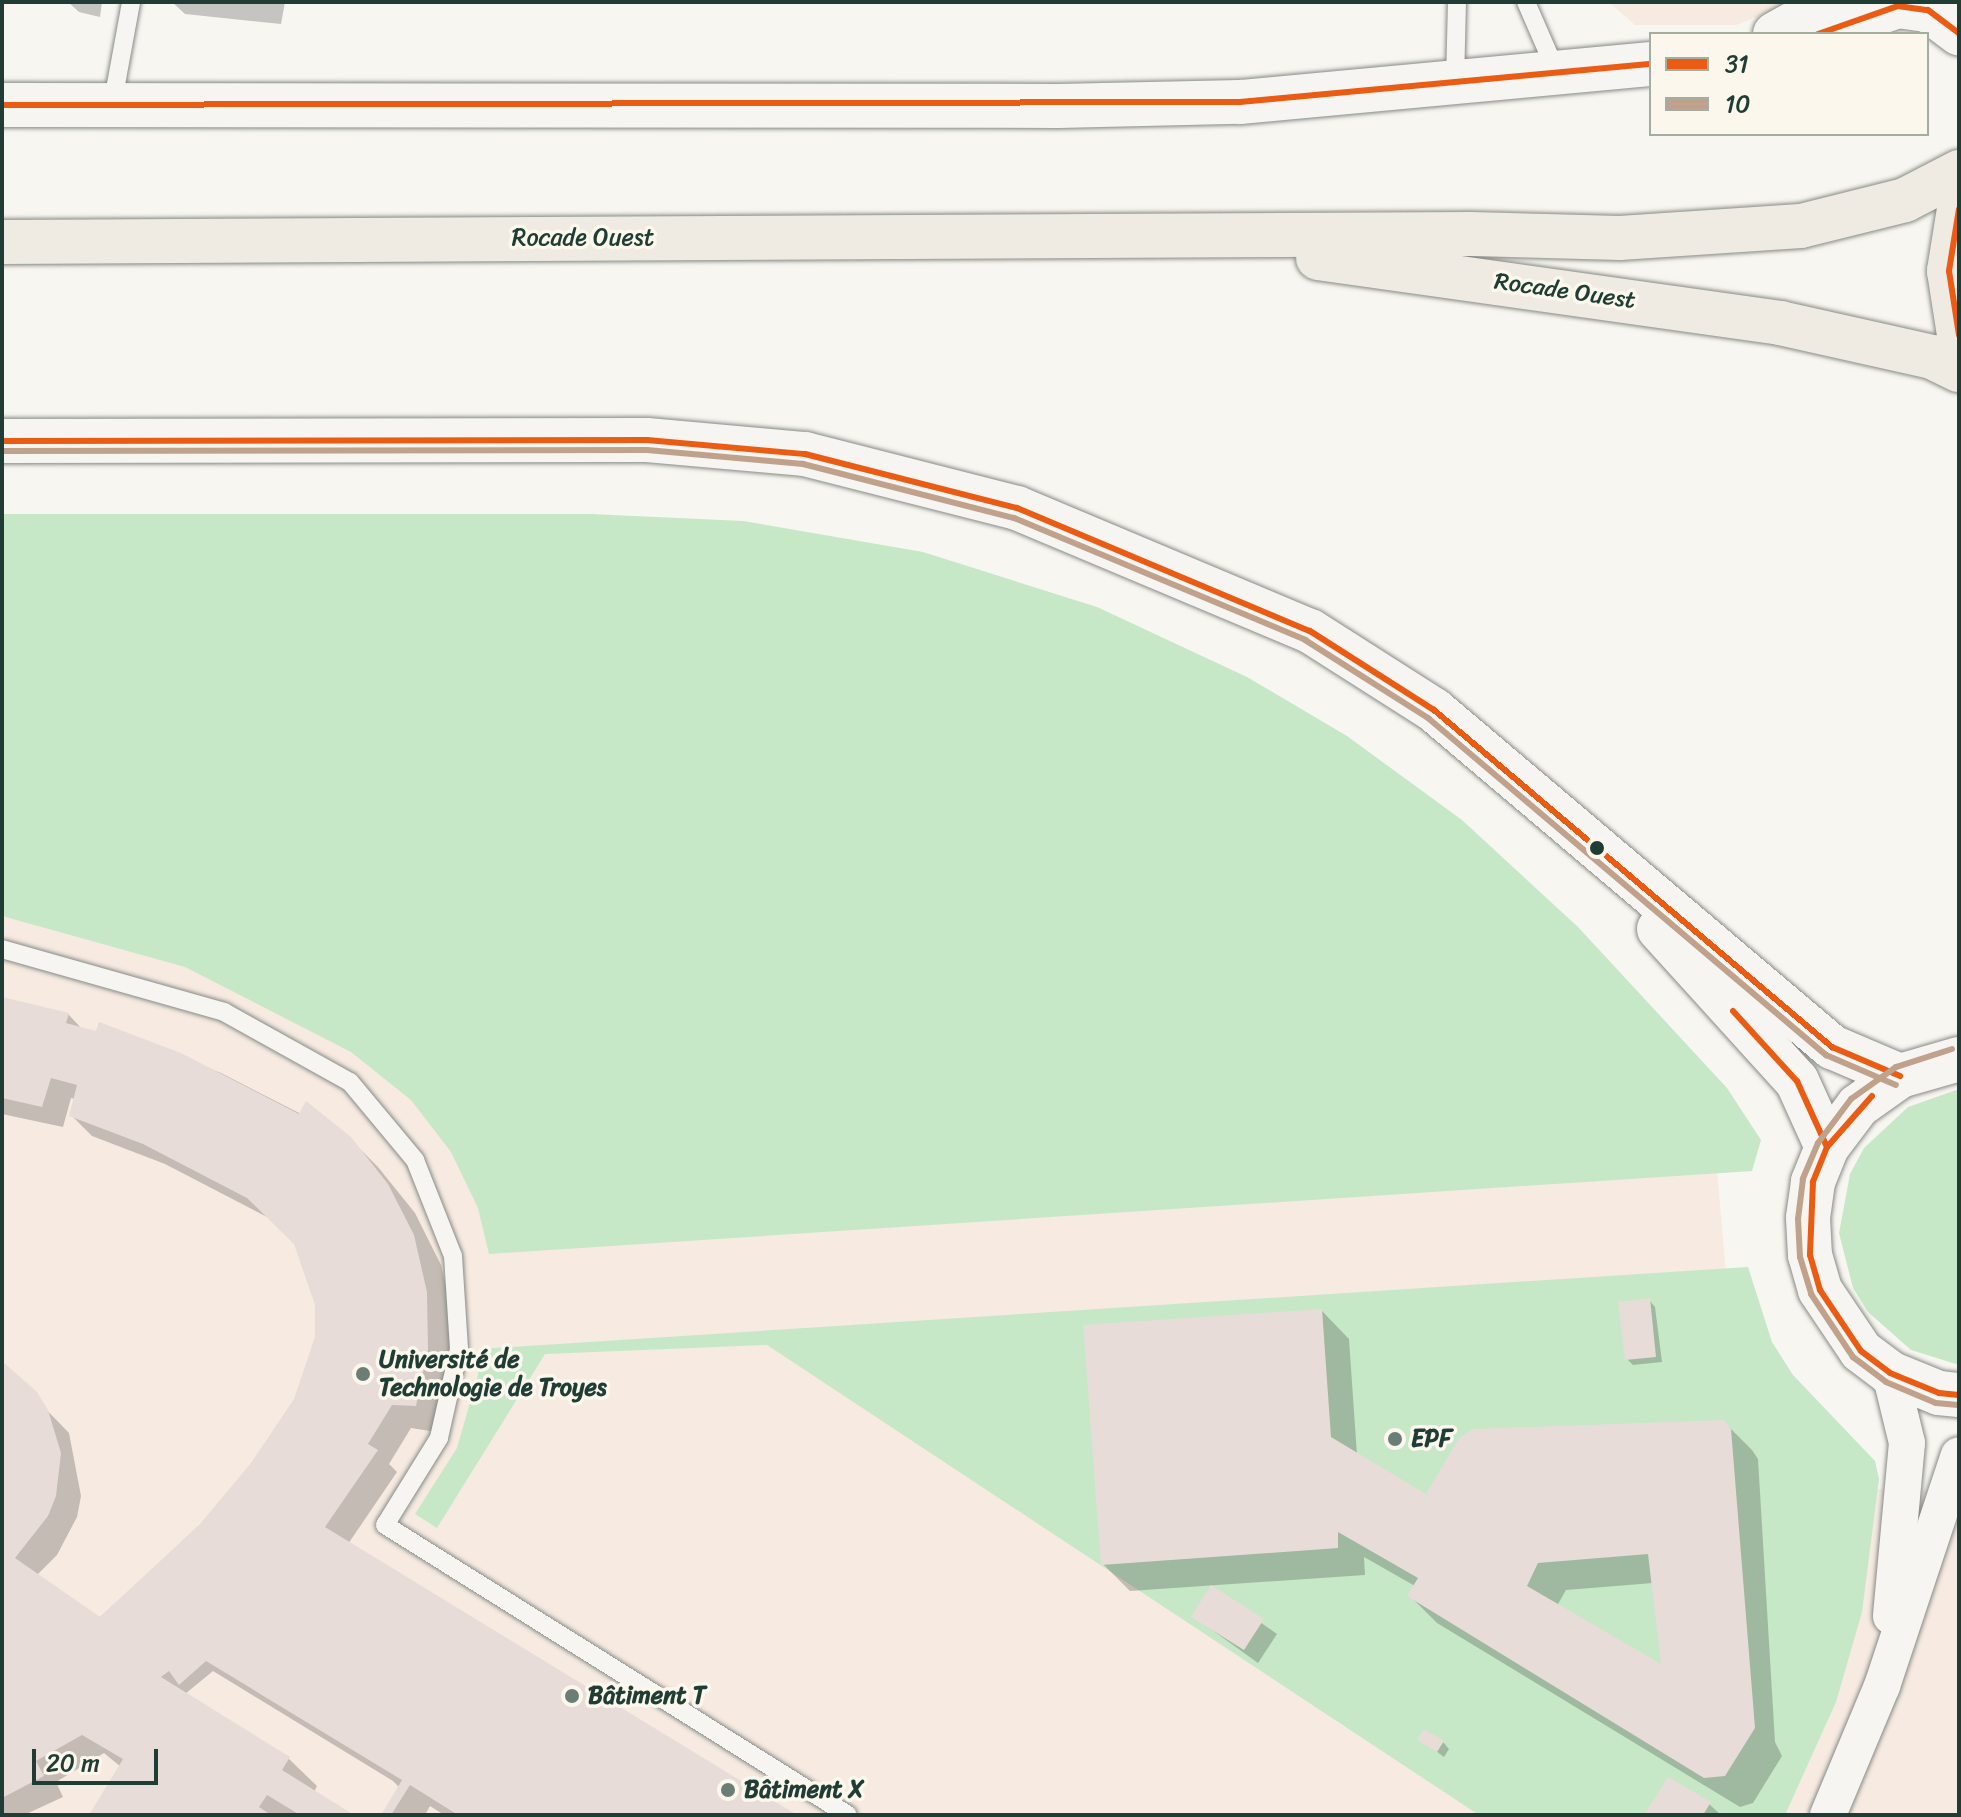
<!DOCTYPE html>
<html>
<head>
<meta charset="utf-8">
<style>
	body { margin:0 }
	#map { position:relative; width:1961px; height:1817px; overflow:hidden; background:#f8f6f0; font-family:Sriracha,sans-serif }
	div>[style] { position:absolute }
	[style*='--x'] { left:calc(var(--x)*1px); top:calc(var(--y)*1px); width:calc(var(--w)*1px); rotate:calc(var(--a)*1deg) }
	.built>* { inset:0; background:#f6eae1 }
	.green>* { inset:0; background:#c6e8c7 }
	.shadow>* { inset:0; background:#0003 }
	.building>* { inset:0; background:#e7dcd7 }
	.roads { filter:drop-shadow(0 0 2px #868b86) drop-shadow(0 0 2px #868b86) }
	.lane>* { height:18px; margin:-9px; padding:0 9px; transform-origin:9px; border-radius:9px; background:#f6f5f1 }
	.street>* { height:36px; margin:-18px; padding:0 18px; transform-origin:18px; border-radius:18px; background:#f6f5f1 }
	.secondary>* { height:44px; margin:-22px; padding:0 22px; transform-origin:22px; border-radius:22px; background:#f6f5f1 }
	.primary>* { height:44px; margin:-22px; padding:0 22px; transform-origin:22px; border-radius:22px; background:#efeae2 }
	.bus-1>* { height:6px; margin:-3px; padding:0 3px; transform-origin:3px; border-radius:3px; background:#ea5b13 }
	.bus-2>* { height:6px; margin:-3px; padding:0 3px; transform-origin:3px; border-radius:3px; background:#c0a28c }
	.dots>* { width:22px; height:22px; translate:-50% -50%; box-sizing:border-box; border:4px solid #fbf7ec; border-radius:50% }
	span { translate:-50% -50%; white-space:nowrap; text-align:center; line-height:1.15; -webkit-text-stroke:7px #fbf7ec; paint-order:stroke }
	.street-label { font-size:24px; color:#1f3d34 }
	.poi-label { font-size:24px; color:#1f3d34; font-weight:700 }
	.left { translate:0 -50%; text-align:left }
	.frame { position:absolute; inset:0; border:4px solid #1f3d34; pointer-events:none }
	.legend { position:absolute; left:1649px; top:32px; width:280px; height:104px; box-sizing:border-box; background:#fbf7ec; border:2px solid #a3ada2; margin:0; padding:10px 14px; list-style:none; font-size:24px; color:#1f3d34 }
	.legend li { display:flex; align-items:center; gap:16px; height:40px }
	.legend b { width:40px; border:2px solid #a3ada2 }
	.scale { position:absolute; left:32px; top:1749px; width:126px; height:36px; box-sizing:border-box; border:4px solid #1f3d34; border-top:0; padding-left:10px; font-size:24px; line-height:28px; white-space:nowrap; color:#1f3d34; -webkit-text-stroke:6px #fbf7ec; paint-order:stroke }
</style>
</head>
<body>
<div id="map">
	<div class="built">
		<div style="clip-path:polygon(1609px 2px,1793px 2px,1736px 25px,1635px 25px)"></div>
		<div style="clip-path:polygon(2px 543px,1713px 1124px,1730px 1321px,1851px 1488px,1959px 1492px,1959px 1815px,2px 1815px)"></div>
	</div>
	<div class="green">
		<div style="clip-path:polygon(2px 514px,591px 514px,743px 521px,923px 552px,1097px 607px,1247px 677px,1347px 736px,1462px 820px,1578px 927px,1727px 1088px,1761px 1140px,1752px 1171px,489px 1254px,478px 1208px,451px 1152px,411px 1100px,351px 1052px,185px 967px,2px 916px)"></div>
		<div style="clip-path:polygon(1959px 1089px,1959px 1365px,1911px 1350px,1868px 1312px,1853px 1288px,1839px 1233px,1850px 1174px,1864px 1148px,1908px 1107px)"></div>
		<div style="clip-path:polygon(1748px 1267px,1772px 1342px,1793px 1375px,1875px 1461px,1879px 1479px,1862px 1612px,1836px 1702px,1785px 1815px,1479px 1815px,767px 1345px,545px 1354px,437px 1528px,415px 1514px,457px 1448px,478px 1375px,480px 1349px)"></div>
	</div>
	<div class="shadow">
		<div style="clip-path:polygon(68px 2px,102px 2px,100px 17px,79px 12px)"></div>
		<div style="clip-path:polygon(172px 2px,285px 2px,281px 24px,185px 14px)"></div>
		<div style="clip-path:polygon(2px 1000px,68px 1014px,83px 1030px,97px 1034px,100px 1025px,221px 1073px,350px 1139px,378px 1167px,415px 1213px,441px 1265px,454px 1321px,443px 1433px,411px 1428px,389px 1464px,397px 1472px,348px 1544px,794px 1815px,444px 1815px,430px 1806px,425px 1815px,383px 1815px,400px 1788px,393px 1781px,213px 1671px,185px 1694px,289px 1759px,317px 1786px,314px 1792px,351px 1815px,91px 1815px,121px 1767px,104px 1753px,56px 1782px,63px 1797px,24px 1815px,2px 1815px,2px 1364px,69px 1433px,81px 1496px,77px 1517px,57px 1555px,37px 1575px,99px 1618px,201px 1525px,252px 1465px,296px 1399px,317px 1338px,317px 1305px,295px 1243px,271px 1219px,165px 1164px,92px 1136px,71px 1115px,75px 1099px,71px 1098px,63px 1127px,2px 1114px)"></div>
		<div style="clip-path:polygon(1649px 1300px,1655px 1307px,1662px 1362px,1633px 1365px,1627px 1359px)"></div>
		<div style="clip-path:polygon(evenodd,1322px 1311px,1349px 1339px,1357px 1455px,1427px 1496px,1724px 1422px,1752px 1450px,1758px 1459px,1775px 1742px,1782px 1756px,1753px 1803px,1740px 1807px,1437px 1623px,1410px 1596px,1415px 1586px,1364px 1557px,1365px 1575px,1130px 1591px,1103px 1564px,1322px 1311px,1653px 1583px,1668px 1670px,1557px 1606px,1566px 1590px,1653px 1583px)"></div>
		<div style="clip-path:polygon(1211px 1588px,1277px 1634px,1258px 1663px,1194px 1617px)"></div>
		<div style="clip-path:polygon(1420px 1739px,1443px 1742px,1449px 1749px,1444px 1757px)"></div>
		<div style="clip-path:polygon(1709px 1804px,1721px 1815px,1647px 1815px)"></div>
	</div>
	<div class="building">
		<div style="clip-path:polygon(2px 997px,69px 1013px,66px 1023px,96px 1031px,99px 1022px,181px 1053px,299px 1114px,306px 1101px,351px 1137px,388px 1184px,414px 1235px,427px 1292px,428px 1349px,416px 1406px,392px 1405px,368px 1444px,378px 1450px,325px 1527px,797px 1815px,458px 1815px,410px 1785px,391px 1815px,381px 1815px,402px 1780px,206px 1661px,179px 1685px,169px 1671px,161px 1677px,290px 1757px,282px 1770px,354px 1815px,300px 1815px,267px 1795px,259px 1807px,271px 1815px,89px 1815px,123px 1759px,82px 1735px,36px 1761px,44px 1776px,2px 1798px,2px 1361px,37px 1392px,48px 1410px,61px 1453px,56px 1496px,48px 1516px,15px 1558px,100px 1617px,200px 1524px,251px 1463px,294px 1399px,315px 1337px,315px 1305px,294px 1244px,247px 1198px,143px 1144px,69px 1116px,77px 1085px,51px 1078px,42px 1107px,2px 1098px)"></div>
		<div style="clip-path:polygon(1650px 1298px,1656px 1357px,1625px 1360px,1618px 1302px)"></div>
		<div style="clip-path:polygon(evenodd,1322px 1309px,1331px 1437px,1426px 1494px,1459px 1438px,1473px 1429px,1724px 1420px,1731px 1429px,1755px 1728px,1725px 1776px,1704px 1778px,1407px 1596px,1418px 1578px,1338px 1532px,1338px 1548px,1101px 1565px,1083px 1325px,1322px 1309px,1648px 1554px,1661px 1664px,1527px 1586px,1538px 1563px,1648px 1554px)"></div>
		<div style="clip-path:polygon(1211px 1585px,1264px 1619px,1244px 1650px,1191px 1617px)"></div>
		<div style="clip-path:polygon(1424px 1729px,1444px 1741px,1437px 1752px,1417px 1740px)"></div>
		<div style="clip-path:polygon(1668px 1777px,1711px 1802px,1703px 1815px,1644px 1815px)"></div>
	</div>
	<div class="roads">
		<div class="lane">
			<div style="--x:1526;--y:2;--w:75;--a:66.5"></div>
			<div style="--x:1455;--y:83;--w:81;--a:-88.6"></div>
			<div style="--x:112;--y:106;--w:106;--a:-79.6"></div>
			<div style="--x:2;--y:949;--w:231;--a:15.8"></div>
			<div style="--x:224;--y:1012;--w:144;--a:29.1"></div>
			<div style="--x:350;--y:1082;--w:102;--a:50.2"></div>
			<div style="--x:415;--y:1160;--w:103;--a:68.4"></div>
			<div style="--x:453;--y:1256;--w:93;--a:86.3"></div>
			<div style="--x:459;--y:1349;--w:91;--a:102.7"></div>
			<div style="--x:439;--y:1438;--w:102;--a:121.8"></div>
			<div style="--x:385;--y:1525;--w:546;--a:32.06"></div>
		</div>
		<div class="street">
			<div style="--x:1890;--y:1373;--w:72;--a:76.3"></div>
			<div style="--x:1907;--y:1443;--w:174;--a:95.3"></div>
			<div style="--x:1828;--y:1815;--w:140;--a:-67.3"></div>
			<div style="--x:1882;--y:1686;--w:243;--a:-71.6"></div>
		</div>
		<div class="secondary">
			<div style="--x:1775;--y:34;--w:66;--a:-28.9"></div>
			<div style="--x:1818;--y:34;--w:85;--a:-19.3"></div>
			<div style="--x:1898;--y:6;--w:30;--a:8"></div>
			<div style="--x:1928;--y:10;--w:39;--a:37"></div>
			<div style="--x:2;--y:105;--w:1056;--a:0.05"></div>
			<div style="--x:1058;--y:106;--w:182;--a:-1.3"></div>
			<div style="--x:1240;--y:102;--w:413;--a:-5.3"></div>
			<div style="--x:2;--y:441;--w:645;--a:-0.09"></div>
			<div style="--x:647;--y:440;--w:159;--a:5.1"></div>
			<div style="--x:805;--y:454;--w:219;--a:14.3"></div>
			<div style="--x:1017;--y:508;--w:318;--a:22.8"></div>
			<div style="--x:1310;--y:631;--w:147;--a:32.5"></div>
			<div style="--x:1434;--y:710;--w:522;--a:40.26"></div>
			<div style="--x:1832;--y:1047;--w:74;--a:23.1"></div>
			<div style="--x:1659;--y:929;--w:205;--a:47.8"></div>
			<div style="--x:1797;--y:1081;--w:72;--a:65.6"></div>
			<div style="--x:1959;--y:1059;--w:61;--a:163.9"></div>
			<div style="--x:1900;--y:1076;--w:52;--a:144.5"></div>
			<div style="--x:1858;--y:1106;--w:51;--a:127.1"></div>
			<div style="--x:1827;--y:1147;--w:38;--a:112"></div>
			<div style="--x:1813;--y:1182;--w:36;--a:98"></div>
			<div style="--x:1808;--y:1218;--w:37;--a:87"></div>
			<div style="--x:1810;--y:1255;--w:36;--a:74"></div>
			<div style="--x:1820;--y:1290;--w:73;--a:56.1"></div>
			<div style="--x:1861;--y:1351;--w:36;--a:37"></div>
			<div style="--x:1890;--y:1373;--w:53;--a:22.2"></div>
			<div style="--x:1939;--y:1393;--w:20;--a:6"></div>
		</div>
		<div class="primary">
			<div style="--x:1959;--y:209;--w:63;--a:99.2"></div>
			<div style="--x:1949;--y:271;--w:65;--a:81.1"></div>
			<div style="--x:2;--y:242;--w:1468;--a:-0.31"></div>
			<div style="--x:1470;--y:234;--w:150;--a:1.5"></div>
			<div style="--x:1620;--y:238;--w:181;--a:-3.8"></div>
			<div style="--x:1801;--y:226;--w:107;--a:-14"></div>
			<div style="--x:1905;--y:200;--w:61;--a:-27.4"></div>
			<div style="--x:1318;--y:258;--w:467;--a:8"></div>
			<div style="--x:1780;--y:323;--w:156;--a:12.6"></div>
			<div style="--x:1932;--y:357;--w:30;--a:26"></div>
		</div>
	</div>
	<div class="bus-1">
		<div style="--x:1818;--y:34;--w:85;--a:-19.3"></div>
		<div style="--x:1898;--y:6;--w:30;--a:8"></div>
		<div style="--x:1928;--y:10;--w:39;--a:37"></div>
		<div style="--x:2;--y:105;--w:1238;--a:-0.14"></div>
		<div style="--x:1240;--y:102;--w:413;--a:-5.3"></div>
		<div style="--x:1959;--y:209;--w:63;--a:99.2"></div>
		<div style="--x:1949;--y:271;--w:65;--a:81.1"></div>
		<div style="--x:2;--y:441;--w:645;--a:-0.09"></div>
		<div style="--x:647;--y:440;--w:159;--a:5.1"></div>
		<div style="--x:805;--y:454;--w:219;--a:14.3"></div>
		<div style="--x:1017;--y:508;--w:318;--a:22.8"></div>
		<div style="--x:1310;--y:631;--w:147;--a:32.5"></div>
		<div style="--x:1434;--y:710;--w:522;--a:40.26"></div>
		<div style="--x:1832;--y:1047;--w:74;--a:23.1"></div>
		<div style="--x:1733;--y:1011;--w:95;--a:47.6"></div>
		<div style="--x:1797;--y:1081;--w:72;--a:65.6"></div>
		<div style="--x:1872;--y:1096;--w:68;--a:131.4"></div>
		<div style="--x:1827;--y:1147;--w:38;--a:112"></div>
		<div style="--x:1813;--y:1182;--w:73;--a:92.4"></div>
		<div style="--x:1810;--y:1255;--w:36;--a:74"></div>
		<div style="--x:1820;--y:1290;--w:73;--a:56.1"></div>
		<div style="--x:1861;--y:1351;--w:36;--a:37"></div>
		<div style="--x:1890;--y:1373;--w:53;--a:22.2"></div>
		<div style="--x:1939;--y:1393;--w:20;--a:6"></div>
	</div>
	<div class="bus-2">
		<div style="--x:2;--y:451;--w:645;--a:-0.09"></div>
		<div style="--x:647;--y:450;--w:157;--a:5.1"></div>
		<div style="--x:803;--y:464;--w:218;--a:14.4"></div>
		<div style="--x:1014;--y:518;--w:316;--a:22.7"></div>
		<div style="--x:1305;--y:640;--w:146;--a:32.4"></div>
		<div style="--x:1428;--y:718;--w:522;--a:40.26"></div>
		<div style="--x:1826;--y:1055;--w:76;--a:23.2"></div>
		<div style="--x:1952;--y:1049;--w:59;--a:162.2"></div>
		<div style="--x:1896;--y:1067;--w:55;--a:144.6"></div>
		<div style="--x:1851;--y:1099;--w:55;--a:126.9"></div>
		<div style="--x:1818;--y:1143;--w:39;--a:113"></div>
		<div style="--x:1803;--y:1179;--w:40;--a:97.1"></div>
		<div style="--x:1798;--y:1219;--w:38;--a:87"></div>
		<div style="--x:1800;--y:1257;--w:39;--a:73"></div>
		<div style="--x:1811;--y:1294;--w:76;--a:56.3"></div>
		<div style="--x:1853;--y:1357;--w:41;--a:37.1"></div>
		<div style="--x:1886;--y:1382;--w:54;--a:22.8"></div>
		<div style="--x:1936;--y:1403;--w:22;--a:5"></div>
	</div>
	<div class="dots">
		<div style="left:1597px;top:848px;background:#1f3d34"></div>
		<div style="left:363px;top:1374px;background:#6b7e76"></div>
		<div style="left:1395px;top:1439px;background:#6b7e76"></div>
		<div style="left:572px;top:1696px;background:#6b7e76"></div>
		<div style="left:728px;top:1790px;background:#6b7e76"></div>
	</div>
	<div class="street-label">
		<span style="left:583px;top:238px">Rocade Ouest</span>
		<span style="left:1565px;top:291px;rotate:8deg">Rocade Ouest</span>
	</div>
	<div class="poi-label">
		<span class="left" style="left:379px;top:1374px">Université de<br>Technologie de Troyes</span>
		<span class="left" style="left:1411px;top:1439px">EPF</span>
		<span class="left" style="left:588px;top:1696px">Bâtiment T</span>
		<span class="left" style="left:744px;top:1790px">Bâtiment X</span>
	</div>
	<div class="frame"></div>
	<ul class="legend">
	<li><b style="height:10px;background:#ea5b13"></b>31</li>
	<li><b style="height:10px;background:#c0a28c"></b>10</li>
	</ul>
	<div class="scale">20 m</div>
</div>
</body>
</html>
